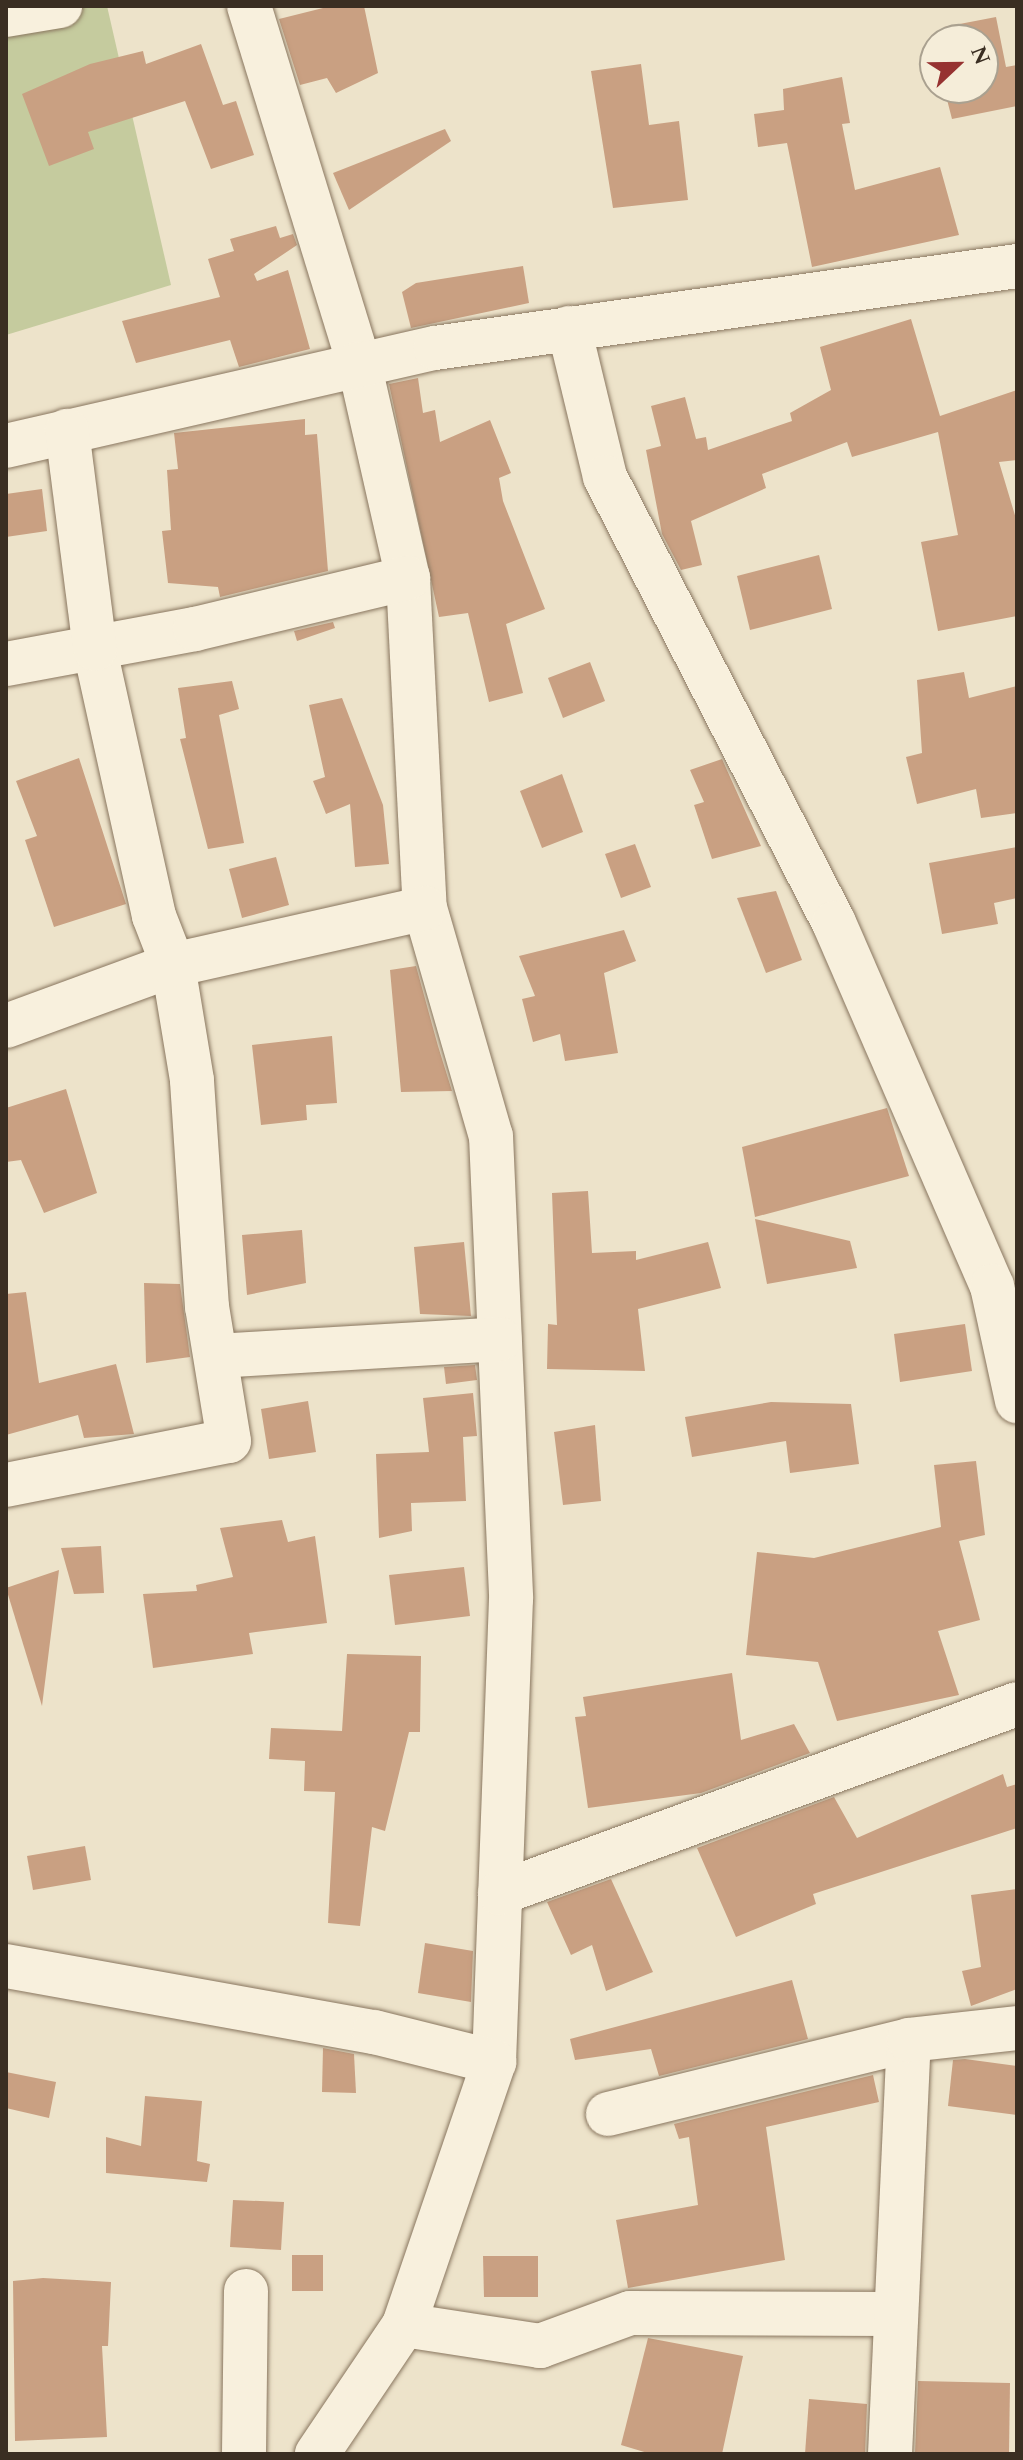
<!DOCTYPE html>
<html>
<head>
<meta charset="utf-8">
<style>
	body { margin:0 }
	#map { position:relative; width:1023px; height:2460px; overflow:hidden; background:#ede3ca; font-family:Spectral,serif }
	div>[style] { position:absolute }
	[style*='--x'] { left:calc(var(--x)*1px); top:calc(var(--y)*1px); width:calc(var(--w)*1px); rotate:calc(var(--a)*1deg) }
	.green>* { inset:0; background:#c5cb9e }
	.building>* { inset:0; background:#c9a082 }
	.roads { filter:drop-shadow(0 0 2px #89765f) drop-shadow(0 0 2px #89765f) }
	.minor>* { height:44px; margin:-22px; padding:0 22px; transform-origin:22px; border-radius:22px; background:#f8f0dd }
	span { translate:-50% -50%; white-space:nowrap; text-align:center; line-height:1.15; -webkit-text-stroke:7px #f5edd9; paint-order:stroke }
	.frame { position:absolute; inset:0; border:8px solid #3a2e22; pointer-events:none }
	.north { position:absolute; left:919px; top:24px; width:80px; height:80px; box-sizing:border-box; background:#f5edd9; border:2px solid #aaa190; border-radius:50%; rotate:68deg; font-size:22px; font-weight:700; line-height:32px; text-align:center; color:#3a2e22 }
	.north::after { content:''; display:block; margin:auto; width:28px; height:36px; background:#963231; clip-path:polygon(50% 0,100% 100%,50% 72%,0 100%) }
</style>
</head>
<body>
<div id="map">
	<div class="green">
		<div style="clip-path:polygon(6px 6px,107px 6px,171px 285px,6px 335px)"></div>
	</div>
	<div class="building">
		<div style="clip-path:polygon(331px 6px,364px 6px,378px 73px,336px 93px,327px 78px,300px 85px,279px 19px)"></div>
		<div style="clip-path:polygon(996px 17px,1006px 67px,1017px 65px,1017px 106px,952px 119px,944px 88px,983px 88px,983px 40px,947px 40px,944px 27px)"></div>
		<div style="clip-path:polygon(201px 44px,223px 105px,236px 101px,254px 155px,211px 169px,185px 101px,88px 132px,94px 149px,49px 166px,22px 94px,90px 64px,143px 51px,146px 64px)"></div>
		<div style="clip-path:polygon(641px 64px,649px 125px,679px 121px,688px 200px,613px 208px,591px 71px)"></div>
		<div style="clip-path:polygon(842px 77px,850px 123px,842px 124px,855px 190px,940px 167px,959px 235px,812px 267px,787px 143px,758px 147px,754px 114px,784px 110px,783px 89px)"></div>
		<div style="clip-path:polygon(445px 129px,451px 141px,349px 210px,333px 173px)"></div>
		<div style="clip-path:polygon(276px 226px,280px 238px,293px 234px,297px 245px,254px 274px,257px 281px,288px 270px,310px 349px,239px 367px,230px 340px,136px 363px,122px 321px,220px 297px,208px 259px,234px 251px,230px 239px)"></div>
		<div style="clip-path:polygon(523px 266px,529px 303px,411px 328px,402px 292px,416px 283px)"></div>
		<div style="clip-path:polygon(911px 319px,940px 416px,1017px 390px,1017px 460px,999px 462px,1017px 522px,1017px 616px,938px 631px,921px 542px,958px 535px,938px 432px,852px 457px,847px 442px,762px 474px,766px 488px,691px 521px,702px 565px,681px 570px,662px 534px,646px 450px,661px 446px,651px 406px,685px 397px,696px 439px,706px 437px,708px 450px,792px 421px,790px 413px,831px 390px,820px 347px)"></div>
		<div style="clip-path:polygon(418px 378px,423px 413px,435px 410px,440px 442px,490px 420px,511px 473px,499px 478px,503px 501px,545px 609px,506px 624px,523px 693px,489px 702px,468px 613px,439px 617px,389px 384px)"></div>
		<div style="clip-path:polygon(305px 419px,305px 435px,317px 434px,328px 571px,220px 597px,218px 587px,168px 583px,162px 531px,171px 530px,167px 470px,178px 469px,174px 433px)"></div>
		<div style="clip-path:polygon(42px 489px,47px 531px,6px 537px,6px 494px)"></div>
		<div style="clip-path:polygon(819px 555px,832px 609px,750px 630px,737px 576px)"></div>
		<div style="clip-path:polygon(333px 622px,335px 628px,297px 641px,294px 631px)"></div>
		<div style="clip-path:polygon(590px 662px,605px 701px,563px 718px,548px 678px)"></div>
		<div style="clip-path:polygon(964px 672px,969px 698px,1017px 686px,1017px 813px,981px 818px,976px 789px,917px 804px,906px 757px,922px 753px,917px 680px)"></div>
		<div style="clip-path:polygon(232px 681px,239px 709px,219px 715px,244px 843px,208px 849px,180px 739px,186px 738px,178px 688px)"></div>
		<div style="clip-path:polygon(342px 698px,383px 805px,389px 864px,355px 867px,350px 804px,326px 814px,313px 781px,325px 777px,309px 705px)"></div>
		<div style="clip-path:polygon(79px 758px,126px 904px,54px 927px,25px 840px,37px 836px,16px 781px)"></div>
		<div style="clip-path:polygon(722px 759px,761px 846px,712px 859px,694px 805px,704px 802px,690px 770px)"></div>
		<div style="clip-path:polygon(562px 774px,583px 832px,542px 848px,520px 791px)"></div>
		<div style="clip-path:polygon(635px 844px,651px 887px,621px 898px,605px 854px)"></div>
		<div style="clip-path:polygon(1017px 847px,1017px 898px,994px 903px,998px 924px,942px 934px,929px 863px)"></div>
		<div style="clip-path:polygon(276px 857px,289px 905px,242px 918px,229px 869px)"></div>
		<div style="clip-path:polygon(776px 891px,802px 960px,766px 973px,737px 898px)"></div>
		<div style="clip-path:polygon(624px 930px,636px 961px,604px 973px,618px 1053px,565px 1061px,560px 1034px,533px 1042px,522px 999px,535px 996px,519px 956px)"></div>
		<div style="clip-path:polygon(416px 966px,438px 1046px,452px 1091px,401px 1092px,390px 970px)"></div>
		<div style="clip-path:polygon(332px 1036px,337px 1103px,306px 1105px,307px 1120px,261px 1125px,252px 1045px)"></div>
		<div style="clip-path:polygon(66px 1089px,97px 1193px,44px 1213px,21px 1160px,6px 1162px,6px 1108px)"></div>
		<div style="clip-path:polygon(887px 1108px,909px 1176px,755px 1217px,742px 1147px)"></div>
		<div style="clip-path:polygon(588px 1191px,592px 1253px,636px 1251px,636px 1260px,708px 1242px,721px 1288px,638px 1309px,645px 1371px,547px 1369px,548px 1324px,557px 1325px,552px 1193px)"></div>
		<div style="clip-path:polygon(755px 1219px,850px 1241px,857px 1268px,767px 1284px)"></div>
		<div style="clip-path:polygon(302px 1230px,306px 1283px,247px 1295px,242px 1235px)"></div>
		<div style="clip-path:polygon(464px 1242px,471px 1316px,420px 1314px,414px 1247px)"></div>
		<div style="clip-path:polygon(144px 1283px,180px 1284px,190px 1357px,146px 1363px)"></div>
		<div style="clip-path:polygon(26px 1292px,39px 1383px,116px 1364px,134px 1434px,84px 1438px,78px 1415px,6px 1435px,6px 1294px)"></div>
		<div style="clip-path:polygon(965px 1324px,972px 1371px,900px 1382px,894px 1334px)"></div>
		<div style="clip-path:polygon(475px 1365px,477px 1380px,446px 1384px,444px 1367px)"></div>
		<div style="clip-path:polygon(473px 1393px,477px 1436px,463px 1437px,466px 1501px,411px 1503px,412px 1531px,379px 1538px,376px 1454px,429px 1452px,423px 1398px)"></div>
		<div style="clip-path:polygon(308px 1401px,316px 1452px,269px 1459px,261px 1409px)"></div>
		<div style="clip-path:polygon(771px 1402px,851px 1404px,859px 1464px,790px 1473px,786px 1441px,692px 1457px,685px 1417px)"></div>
		<div style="clip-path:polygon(595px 1425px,601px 1501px,563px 1505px,554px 1432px)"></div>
		<div style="clip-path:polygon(976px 1461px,985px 1535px,959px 1541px,980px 1620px,938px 1631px,959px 1695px,837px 1721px,818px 1662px,746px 1655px,757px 1552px,814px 1558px,941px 1527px,934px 1465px)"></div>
		<div style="clip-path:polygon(282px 1520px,288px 1542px,315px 1536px,327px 1623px,249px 1633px,253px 1654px,153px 1668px,143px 1594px,197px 1591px,196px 1585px,233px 1577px,220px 1528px)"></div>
		<div style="clip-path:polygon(101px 1546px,104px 1593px,74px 1594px,61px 1548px)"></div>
		<div style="clip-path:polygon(464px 1567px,470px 1616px,395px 1625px,389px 1575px)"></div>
		<div style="clip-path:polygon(59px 1570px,42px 1706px,6px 1588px)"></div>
		<div style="clip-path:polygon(347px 1654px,421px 1656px,420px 1732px,409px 1732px,385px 1831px,372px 1827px,360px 1926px,328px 1923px,335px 1792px,304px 1791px,305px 1761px,269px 1759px,271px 1728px,342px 1731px)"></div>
		<div style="clip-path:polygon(732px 1673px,741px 1740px,794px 1724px,810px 1753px,701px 1793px,588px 1808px,575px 1717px,586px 1716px,583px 1697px)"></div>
		<div style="clip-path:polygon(1003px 1774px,1007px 1787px,1017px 1784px,1017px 1828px,813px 1894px,816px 1904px,736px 1937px,697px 1848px,834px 1797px,857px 1838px)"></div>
		<div style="clip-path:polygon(85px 1846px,91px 1880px,33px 1890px,27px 1856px)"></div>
		<div style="clip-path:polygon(611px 1879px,653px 1972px,606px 1991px,592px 1945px,571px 1955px,547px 1902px)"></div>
		<div style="clip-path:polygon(1017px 1889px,1017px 1989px,971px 2006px,962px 1971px,981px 1967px,971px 1895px)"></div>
		<div style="clip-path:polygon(425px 1943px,473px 1951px,471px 2002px,418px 1993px)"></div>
		<div style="clip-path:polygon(792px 1980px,808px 2039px,659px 2076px,651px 2049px,575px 2060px,570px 2039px)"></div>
		<div style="clip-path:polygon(323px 2048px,354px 2054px,356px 2093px,322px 2092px)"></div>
		<div style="clip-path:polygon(965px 2059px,1017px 2066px,1017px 2115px,948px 2106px,953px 2060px)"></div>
		<div style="clip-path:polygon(6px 2072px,56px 2082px,49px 2118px,6px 2108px)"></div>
		<div style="clip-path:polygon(873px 2075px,879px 2102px,766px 2127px,785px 2260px,628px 2288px,616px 2220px,698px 2205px,689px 2137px,679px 2139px,674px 2124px)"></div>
		<div style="clip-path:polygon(145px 2096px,202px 2101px,197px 2161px,210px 2164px,207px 2182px,106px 2173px,106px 2137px,141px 2146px)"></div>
		<div style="clip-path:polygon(233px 2200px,284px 2202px,281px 2250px,230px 2247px)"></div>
		<div style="clip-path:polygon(292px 2255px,323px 2255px,323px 2291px,292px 2291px)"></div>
		<div style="clip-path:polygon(483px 2256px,538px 2256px,538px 2297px,484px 2297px)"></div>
		<div style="clip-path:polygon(43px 2278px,111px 2282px,108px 2346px,102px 2346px,107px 2437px,15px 2441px,13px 2281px)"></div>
		<div style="clip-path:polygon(648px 2338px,743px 2356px,722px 2454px,651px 2454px,621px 2445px)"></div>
		<div style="clip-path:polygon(918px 2381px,1010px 2383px,1009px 2454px,915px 2454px)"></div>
		<div style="clip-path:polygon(809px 2399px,867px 2404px,865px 2454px,805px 2454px)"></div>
	</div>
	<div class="roads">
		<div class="minor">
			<div style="--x:249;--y:6;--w:374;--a:72.9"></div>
			<div style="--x:359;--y:363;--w:221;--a:77.2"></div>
			<div style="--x:408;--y:578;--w:330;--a:87.1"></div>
			<div style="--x:425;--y:908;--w:237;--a:73.9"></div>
			<div style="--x:491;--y:1136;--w:463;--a:87.5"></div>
			<div style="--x:511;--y:1599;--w:463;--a:92.1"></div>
			<div style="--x:494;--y:2062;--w:278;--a:108.9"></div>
			<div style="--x:404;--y:2325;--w:156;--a:124"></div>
			<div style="--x:6;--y:15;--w:55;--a:-9.5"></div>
			<div style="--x:569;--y:328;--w:153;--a:76.4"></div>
			<div style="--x:605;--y:477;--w:501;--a:62.82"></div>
			<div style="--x:834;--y:923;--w:396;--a:66.5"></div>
			<div style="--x:992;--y:1286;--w:118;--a:77.7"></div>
			<div style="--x:6;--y:446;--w:440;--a:-12.9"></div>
			<div style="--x:435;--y:348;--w:588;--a:-8.02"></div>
			<div style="--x:6;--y:664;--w:192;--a:-10.5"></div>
			<div style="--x:195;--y:629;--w:219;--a:-13.5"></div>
			<div style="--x:6;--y:1026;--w:178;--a:-20.1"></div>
			<div style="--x:173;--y:965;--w:258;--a:-12.7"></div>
			<div style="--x:217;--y:1356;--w:283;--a:-3.4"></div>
			<div style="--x:6;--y:1485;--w:227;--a:-11.2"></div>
			<div style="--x:229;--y:1441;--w:136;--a:-99.3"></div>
			<div style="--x:207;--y:1307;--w:227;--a:-93.8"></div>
			<div style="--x:192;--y:1080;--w:117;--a:-99.4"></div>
			<div style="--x:173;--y:965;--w:53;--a:-111.2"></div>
			<div style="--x:154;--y:916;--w:273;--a:-102.5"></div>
			<div style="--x:95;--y:649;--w:220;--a:-97.3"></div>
			<div style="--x:500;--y:1893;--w:550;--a:-20.08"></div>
			<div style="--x:6;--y:1966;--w:374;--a:10.2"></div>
			<div style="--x:374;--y:2032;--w:124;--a:14"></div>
			<div style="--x:608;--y:2114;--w:310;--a:-13.8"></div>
			<div style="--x:404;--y:2325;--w:138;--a:8.8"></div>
			<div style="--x:540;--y:2346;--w:96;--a:-20.1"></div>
			<div style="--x:630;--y:2313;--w:265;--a:0.2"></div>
			<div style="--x:244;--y:2454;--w:163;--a:-89.3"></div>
			<div style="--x:890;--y:2454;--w:414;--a:-87.4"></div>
			<div style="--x:909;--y:2040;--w:109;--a:-6.3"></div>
		</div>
	</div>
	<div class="frame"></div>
	<div class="north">N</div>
</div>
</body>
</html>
